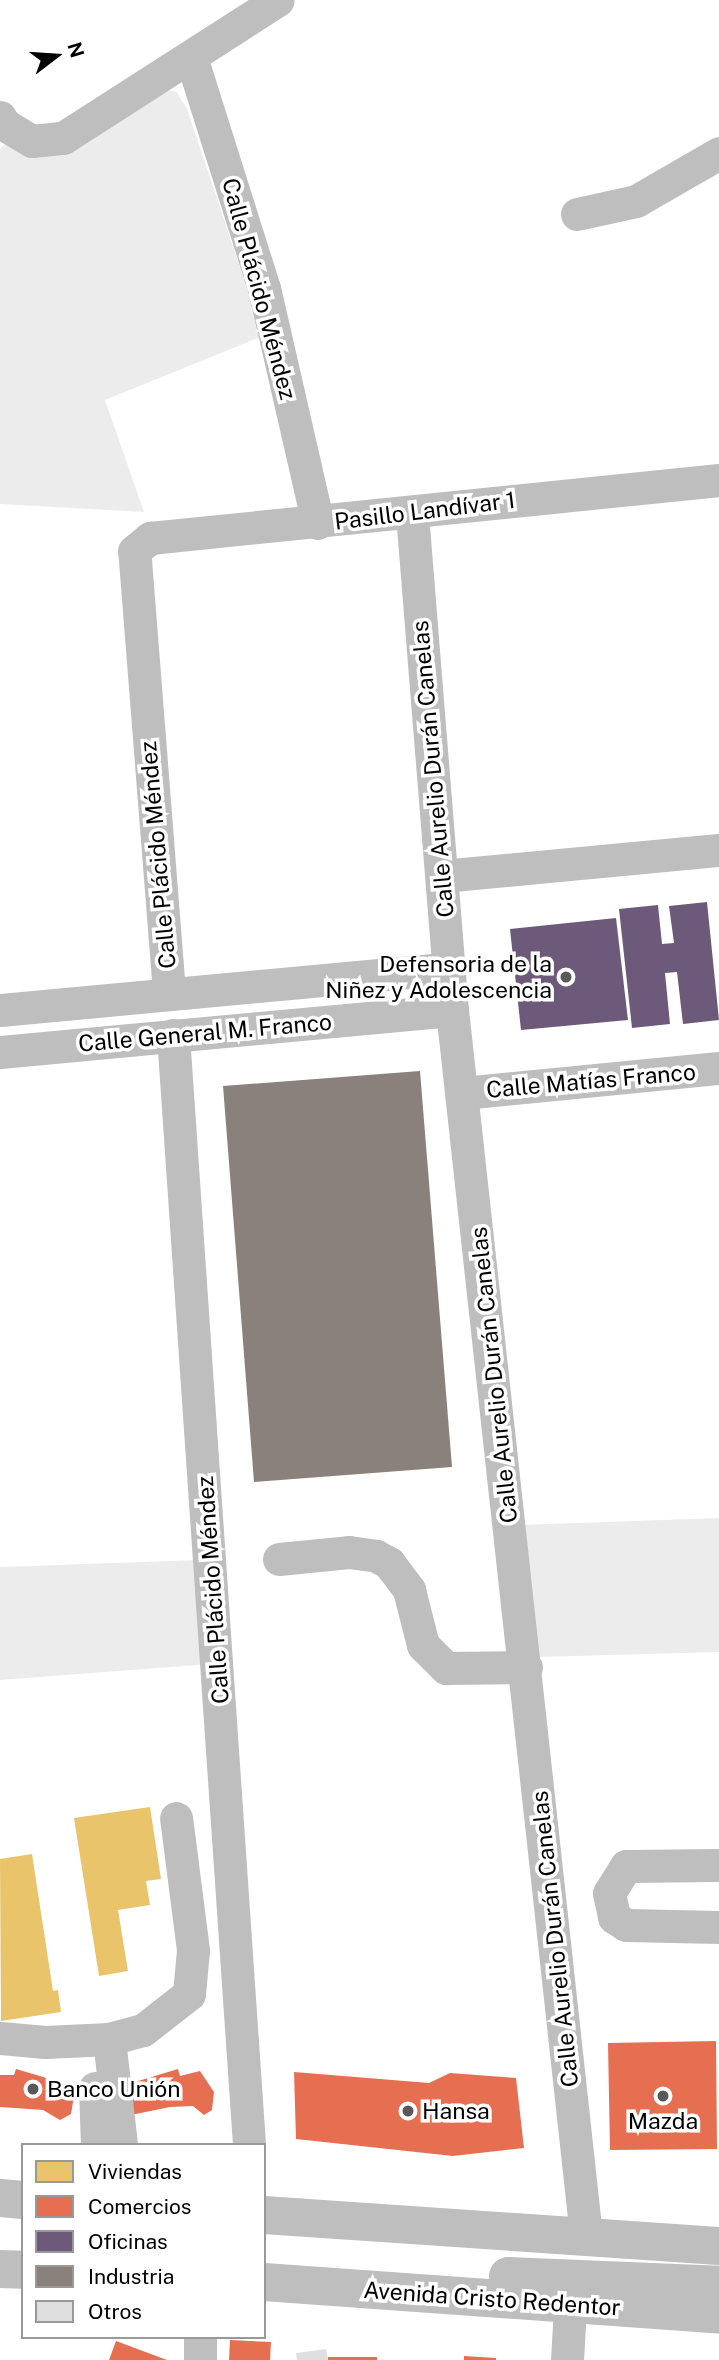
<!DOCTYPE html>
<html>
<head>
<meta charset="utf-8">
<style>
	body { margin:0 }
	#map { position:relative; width:719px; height:2360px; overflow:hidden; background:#fff; font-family:"Public Sans",sans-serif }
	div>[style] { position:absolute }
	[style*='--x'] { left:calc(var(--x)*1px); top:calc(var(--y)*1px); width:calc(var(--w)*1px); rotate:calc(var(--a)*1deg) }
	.green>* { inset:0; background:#ececec }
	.homes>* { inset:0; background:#e9c46a }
	.shops>* { inset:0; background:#e76f51 }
	.offices>* { inset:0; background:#6d597a }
	.industry>* { inset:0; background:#8a817c }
	.building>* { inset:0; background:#dfdfdf }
	.minor>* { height:33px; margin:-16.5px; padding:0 16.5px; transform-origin:16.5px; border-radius:16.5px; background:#bebebe }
	.major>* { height:38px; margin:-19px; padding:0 19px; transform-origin:19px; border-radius:19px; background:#bebebe }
	.dots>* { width:19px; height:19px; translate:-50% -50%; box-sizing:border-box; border:4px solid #fff; border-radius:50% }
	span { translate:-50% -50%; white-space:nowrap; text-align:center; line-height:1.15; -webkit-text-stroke:7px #fff; paint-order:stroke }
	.street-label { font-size:23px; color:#000 }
	.poi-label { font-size:23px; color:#000 }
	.right { translate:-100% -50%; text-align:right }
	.left { translate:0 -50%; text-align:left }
	.legend { position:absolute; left:21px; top:2143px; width:245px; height:196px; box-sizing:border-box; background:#fff; border:2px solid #999; margin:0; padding:9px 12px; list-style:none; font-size:21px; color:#000 }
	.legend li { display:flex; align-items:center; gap:14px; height:35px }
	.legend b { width:35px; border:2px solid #999 }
	.north { position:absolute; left:21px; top:21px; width:70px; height:70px; -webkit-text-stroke:5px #fff; paint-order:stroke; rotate:73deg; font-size:19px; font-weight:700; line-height:28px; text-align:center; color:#000 }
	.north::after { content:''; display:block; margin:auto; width:24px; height:32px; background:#000; clip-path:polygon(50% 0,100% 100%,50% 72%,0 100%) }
</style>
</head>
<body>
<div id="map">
	<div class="green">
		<div style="clip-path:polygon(160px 90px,176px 91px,187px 109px,263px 336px,105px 400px,144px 512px,0 504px,0 148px,8px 143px,30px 156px,44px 157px,67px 149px)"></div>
		<div style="clip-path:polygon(719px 1518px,719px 1652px,539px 1657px,522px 1525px)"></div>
		<div style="clip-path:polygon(200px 1560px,210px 1664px,0 1680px,0 1567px)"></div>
	</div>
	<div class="homes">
		<div style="clip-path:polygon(150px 1807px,161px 1879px,146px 1881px,150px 1905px,118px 1910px,128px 1971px,99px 1976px,74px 1818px)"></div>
		<div style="clip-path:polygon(32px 1854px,53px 1991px,58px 1990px,61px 2012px,1px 2021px,0 1859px)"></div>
	</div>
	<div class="shops">
		<div style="clip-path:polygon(716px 2041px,717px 2149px,610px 2150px,608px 2043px)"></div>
		<div style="clip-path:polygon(16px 2069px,60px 2082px,74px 2096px,71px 2114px,60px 2120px,43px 2110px,0 2107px,0 2075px,14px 2075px)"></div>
		<div style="clip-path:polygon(178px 2069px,180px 2076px,200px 2071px,214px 2092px,212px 2110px,204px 2115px,193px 2106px,170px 2107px,131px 2115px,125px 2085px)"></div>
		<div style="clip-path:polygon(294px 2072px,429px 2083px,450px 2073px,516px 2078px,524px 2148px,453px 2156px,296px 2139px)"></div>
		<div style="clip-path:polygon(230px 2340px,271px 2342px,270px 2360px,229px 2360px)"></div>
		<div style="clip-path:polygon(116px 2341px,167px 2360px,109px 2360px)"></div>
		<div style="clip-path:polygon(464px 2356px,496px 2358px,496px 2360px,464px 2360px)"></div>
		<div style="clip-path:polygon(328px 2357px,377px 2357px,377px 2360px,328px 2360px)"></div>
	</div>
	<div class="offices">
		<div style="clip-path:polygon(707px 902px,719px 1020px,683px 1024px,677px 972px,665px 973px,670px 1024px,632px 1028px,619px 909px,658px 905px,662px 944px,674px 943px,669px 906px)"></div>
		<div style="clip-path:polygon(616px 918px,628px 1020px,521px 1030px,510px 929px)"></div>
	</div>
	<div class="industry">
		<div style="clip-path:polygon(420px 1071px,452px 1467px,254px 1482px,223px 1086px)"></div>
	</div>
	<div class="building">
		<div style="clip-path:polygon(326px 2349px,328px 2360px,297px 2360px,296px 2353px)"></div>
	</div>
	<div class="minor">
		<div style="--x:191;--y:57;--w:242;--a:72.5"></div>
		<div style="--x:264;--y:288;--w:241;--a:77.1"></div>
		<div style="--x:0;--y:117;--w:9;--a:58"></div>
		<div style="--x:5;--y:125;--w:31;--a:31"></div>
		<div style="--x:32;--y:141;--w:31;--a:-6"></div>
		<div style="--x:63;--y:138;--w:255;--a:-32.7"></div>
		<div style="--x:577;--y:214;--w:60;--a:-12.4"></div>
		<div style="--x:636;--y:201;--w:96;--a:-30"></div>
		<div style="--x:412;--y:514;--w:498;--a:85.4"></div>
		<div style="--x:452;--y:1010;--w:1232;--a:83.76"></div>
		<div style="--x:442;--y:876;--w:278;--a:-5.4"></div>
		<div style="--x:169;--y:992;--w:442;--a:-94.5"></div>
		<div style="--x:134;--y:551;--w:21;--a:-39"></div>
		<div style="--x:150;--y:538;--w:572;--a:-5.82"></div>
		<div style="--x:0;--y:1010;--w:451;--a:-5.3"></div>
		<div style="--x:173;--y:1035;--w:1113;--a:86.08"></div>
		<div style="--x:0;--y:1052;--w:454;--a:-5.3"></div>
		<div style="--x:463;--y:1093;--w:257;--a:-5.6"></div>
		<div style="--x:279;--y:1559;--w:70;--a:-5.7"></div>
		<div style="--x:349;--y:1552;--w:27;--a:8"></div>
		<div style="--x:376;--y:1556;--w:15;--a:28"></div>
		<div style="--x:389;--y:1563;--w:34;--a:53"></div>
		<div style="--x:409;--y:1590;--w:57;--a:75.7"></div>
		<div style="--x:423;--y:1645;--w:33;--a:45"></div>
		<div style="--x:446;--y:1668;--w:80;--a:-0.7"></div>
		<div style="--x:719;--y:1865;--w:93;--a:179.4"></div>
		<div style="--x:626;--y:1866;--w:32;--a:122"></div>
		<div style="--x:609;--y:1893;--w:25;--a:78"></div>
		<div style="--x:614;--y:1917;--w:14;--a:34"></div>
		<div style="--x:626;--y:1925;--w:93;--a:1.2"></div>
		<div style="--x:0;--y:2038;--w:45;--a:5.1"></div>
		<div style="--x:45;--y:2042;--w:64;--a:-2.7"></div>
		<div style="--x:109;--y:2039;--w:35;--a:-15"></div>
		<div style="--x:143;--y:2030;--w:58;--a:-38"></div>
		<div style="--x:189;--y:1994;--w:44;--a:-84.8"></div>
		<div style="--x:193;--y:1950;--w:133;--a:-97.3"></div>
		<div style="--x:109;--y:2039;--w:107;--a:83.5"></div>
		<div style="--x:95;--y:2088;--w:57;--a:88"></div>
		<div style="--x:200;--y:2360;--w:23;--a:-90"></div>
		<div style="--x:567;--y:2360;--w:54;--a:-86.8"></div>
	</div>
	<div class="major">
		<div style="--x:0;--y:2198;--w:23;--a:5"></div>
		<div style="--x:264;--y:2215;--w:456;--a:3.9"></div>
		<div style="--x:0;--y:2269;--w:23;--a:2"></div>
		<div style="--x:508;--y:2276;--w:211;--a:2.4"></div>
		<div style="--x:264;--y:2282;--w:456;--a:4.1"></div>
	</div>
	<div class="dots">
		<div style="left:566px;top:977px;background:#595959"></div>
		<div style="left:33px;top:2089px;background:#595959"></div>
		<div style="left:663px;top:2096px;background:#595959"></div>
		<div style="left:408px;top:2111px;background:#595959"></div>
	</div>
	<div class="street-label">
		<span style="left:259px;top:289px;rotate:75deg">Calle Plácido Méndez</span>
		<span style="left:425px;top:511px;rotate:-7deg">Pasillo Landívar 1</span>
		<span style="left:433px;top:769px;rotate:-95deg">Calle Aurelio Durán Canelas</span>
		<span style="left:158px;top:855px;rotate:-95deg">Calle Plácido Méndez</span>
		<span style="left:205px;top:1033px;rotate:-5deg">Calle General M. Franco</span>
		<span style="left:591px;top:1081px;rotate:-5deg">Calle Matías Franco</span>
		<span style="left:494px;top:1375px;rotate:-96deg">Calle Aurelio Durán Canelas</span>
		<span style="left:213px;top:1590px;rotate:-94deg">Calle Plácido Méndez</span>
		<span style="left:555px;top:1939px;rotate:-96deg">Calle Aurelio Durán Canelas</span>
		<span style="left:492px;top:2299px;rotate:4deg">Avenida Cristo Redentor</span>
	</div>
	<div class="poi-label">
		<span class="right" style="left:552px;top:977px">Defensoria de la<br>Niñez y Adolescencia</span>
		<span class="left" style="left:47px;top:2089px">Banco Unión</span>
		<span class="left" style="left:422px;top:2111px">Hansa</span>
		<span style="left:663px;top:2121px">Mazda</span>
	</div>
	<ul class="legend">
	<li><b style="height:19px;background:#e9c46a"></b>Viviendas</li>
	<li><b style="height:19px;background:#e76f51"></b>Comercios</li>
	<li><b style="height:19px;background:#6d597a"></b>Oficinas</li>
	<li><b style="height:19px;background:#8a817c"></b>Industria</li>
	<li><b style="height:19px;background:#dfdfdf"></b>Otros</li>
	</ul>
	<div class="north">N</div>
</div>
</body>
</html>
